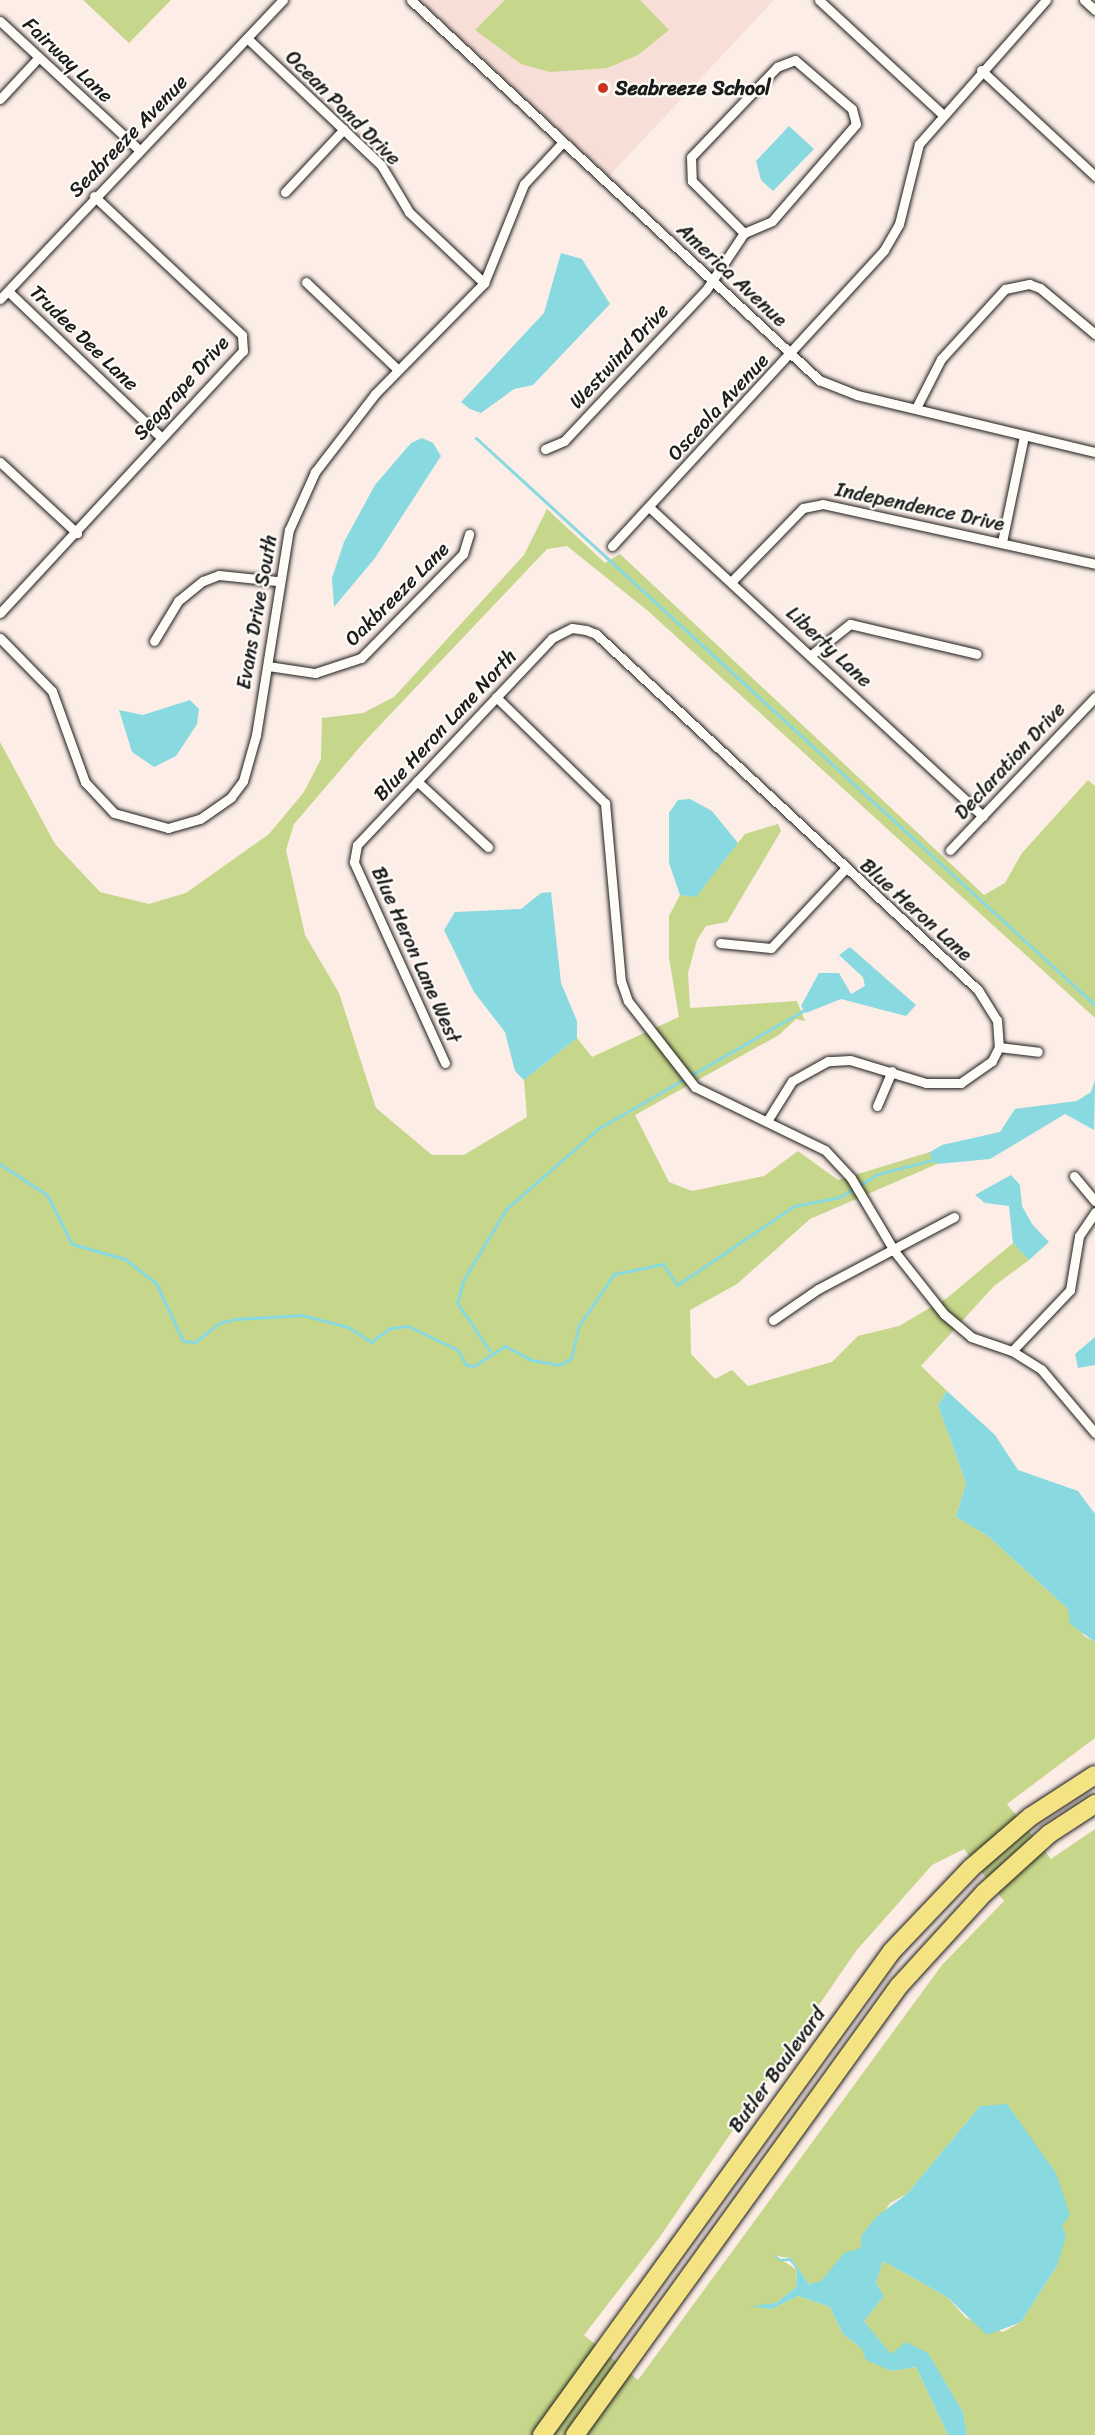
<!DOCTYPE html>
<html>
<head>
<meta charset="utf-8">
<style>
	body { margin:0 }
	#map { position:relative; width:1095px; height:2435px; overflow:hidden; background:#fcede6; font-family:Sriracha,sans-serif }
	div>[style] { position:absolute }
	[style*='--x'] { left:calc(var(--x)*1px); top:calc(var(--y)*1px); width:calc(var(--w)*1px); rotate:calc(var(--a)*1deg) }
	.built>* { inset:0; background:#f7ded6 }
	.green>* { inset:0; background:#c6d68a }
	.water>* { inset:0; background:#88d9e0 }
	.stream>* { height:3px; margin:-1.5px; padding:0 1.5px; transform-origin:1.5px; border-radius:1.5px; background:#88d9e0 }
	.roads { filter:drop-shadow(0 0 2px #1c1c1c) drop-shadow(0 0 2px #1c1c1c) }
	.street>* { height:9px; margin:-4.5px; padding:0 4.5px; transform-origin:4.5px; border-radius:4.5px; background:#fdfcf7 }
	.highway>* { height:18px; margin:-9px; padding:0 9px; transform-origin:9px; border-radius:9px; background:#f4e382 }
	.dots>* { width:16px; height:16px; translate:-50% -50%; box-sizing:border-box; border:3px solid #fdfcf7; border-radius:50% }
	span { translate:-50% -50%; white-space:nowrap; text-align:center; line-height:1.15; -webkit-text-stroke:4.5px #fdfcf7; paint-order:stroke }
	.street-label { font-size:20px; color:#1c1c1c }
	.poi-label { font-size:20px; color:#1c1c1c; font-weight:700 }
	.left { translate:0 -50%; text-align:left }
</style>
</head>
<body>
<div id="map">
	<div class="built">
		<div style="clip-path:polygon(420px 0,774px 0,609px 176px)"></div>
	</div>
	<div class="green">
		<div style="clip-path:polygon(83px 0,171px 0,129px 43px)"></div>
		<div style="clip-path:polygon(505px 0,640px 0,669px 30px,638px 55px,607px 68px,550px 72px,521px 64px,475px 30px)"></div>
		<div style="clip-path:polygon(evenodd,547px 509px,605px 563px,620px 554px,984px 895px,1005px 883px,1022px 853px,1088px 780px,1095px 786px,1095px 1018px,648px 611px,567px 546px,547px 549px,365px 741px,294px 824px,286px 850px,305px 935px,339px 993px,376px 1108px,432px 1155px,464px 1155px,527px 1117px,524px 1080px,577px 1038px,592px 1057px,679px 1017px,669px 958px,669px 916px,680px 895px,696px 896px,745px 834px,778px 824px,781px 831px,727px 922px,706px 926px,697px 940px,688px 973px,690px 1008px,797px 1001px,805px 1021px,796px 1019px,779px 1035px,635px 1115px,669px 1182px,692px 1191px,764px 1176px,798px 1151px,838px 1180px,930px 1152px,937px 1164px,810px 1219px,737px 1284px,690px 1310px,691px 1354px,715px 1379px,732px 1370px,748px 1386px,832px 1362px,858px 1336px,899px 1326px,947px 1298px,1013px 1243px,1029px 1260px,994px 1286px,921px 1366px,947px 1391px,938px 1405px,966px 1483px,956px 1517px,988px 1536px,1068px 1609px,1084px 1636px,1095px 1642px,1095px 1738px,1007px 1804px,1051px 1859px,1095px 1829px,1095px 2435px,967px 2435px,963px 2412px,928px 2354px,891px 2355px,864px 2321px,884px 2296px,876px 2283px,883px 2261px,947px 2297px,966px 2318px,1003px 2332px,1021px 2322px,1057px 2266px,980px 2106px,907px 2194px,890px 2203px,861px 2248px,821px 2282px,809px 2284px,791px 2258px,776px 2256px,797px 2270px,796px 2287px,776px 2303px,754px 2306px,772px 2309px,798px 2296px,830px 2307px,843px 2334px,891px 2371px,916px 2367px,948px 2435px,0 2435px,0 742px,55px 844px,100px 892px,149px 904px,186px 893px,269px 834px,304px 792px,321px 759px,322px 718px,363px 713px,394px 697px,524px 555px,547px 509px,964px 1849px,1004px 1901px,942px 1965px,638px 2380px,584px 2335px,659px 2238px,856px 1951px,932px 1865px,964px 1849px)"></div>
	</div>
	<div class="water">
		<div style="clip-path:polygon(789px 126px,814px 149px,773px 191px,761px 180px,756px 161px)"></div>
		<div style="clip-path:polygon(561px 253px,582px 259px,610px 304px,533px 385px,514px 389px,481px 413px,470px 409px,461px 402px,544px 313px)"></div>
		<div style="clip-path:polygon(422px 438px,433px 443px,441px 456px,375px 558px,334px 607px,332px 578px,344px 542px,375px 485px,411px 443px)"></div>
		<div style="clip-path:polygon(190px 700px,199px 709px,197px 724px,176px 756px,154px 767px,132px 752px,119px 710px,143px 715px)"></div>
		<div style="clip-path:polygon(690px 799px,712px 811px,738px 843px,696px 897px,680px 895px,669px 863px,669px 813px,678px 800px)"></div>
		<div style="clip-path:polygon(551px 892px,561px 983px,577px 1021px,577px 1038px,524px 1080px,515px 1071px,505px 1032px,474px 992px,444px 930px,455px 912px,521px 909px,541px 893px)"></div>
		<div style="clip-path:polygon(850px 947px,916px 1005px,906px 1016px,841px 999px,806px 1013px,801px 1006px,819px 973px,839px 973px,851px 994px,865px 986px,863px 977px,839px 955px)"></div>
		<div style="clip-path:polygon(1095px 1080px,1094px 1130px,1065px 1114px,990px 1159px,937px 1164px,932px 1160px,930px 1152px,942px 1145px,1000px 1132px,1015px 1109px,1077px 1101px,1091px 1092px)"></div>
		<div style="clip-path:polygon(1011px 1175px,1020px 1185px,1022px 1206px,1032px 1224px,1049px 1242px,1029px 1260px,1013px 1243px,1009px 1206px,985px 1203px,975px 1195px)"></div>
		<div style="clip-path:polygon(1095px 1337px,1095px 1365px,1078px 1368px,1075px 1354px)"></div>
		<div style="clip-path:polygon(947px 1391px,995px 1435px,1018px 1470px,1078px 1491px,1095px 1514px,1095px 1642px,1070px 1624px,1068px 1609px,988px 1536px,956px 1517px,966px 1483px,938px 1405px)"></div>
		<div style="clip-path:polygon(1007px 2104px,1056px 2173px,1070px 2215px,1062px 2226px,1066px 2236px,1057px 2266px,1021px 2322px,987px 2335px,947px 2297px,883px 2261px,876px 2283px,884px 2296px,864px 2321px,891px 2354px,906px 2342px,928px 2353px,963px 2412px,967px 2435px,948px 2435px,916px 2367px,891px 2371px,866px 2360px,862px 2349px,843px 2334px,830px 2307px,798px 2296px,772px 2309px,750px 2306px,776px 2303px,796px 2287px,797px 2270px,790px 2261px,779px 2261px,771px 2252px,780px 2259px,791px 2258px,809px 2284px,821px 2281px,844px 2253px,861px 2248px,861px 2236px,876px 2217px,907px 2194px,980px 2106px)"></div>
	</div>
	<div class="stream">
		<div style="--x:476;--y:438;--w:839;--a:42.49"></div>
		<div style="--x:0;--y:1164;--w:56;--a:33.4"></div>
		<div style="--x:47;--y:1195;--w:55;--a:63"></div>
		<div style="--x:72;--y:1244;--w:55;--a:15.8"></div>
		<div style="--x:125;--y:1259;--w:39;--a:38"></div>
		<div style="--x:156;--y:1283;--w:64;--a:65"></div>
		<div style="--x:183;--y:1341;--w:12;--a:5"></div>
		<div style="--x:195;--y:1342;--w:31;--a:-38"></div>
		<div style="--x:219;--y:1323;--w:16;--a:-14"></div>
		<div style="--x:235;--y:1319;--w:67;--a:-3.4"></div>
		<div style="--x:302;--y:1315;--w:48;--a:14.6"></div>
		<div style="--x:348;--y:1327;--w:27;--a:33"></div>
		<div style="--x:371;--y:1342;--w:24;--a:-36"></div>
		<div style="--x:390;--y:1328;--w:18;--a:-6"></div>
		<div style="--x:408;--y:1326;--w:55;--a:25.6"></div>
		<div style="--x:458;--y:1350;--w:17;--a:62"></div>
		<div style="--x:466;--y:1365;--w:8;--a:7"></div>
		<div style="--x:474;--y:1366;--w:37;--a:-33"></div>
		<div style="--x:505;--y:1346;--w:30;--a:28"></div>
		<div style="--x:531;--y:1360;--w:29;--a:10"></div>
		<div style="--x:560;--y:1365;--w:13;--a:-32"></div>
		<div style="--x:571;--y:1358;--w:34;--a:-76"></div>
		<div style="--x:579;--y:1325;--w:62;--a:-55.5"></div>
		<div style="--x:614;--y:1274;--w:50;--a:-11.5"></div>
		<div style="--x:663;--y:1264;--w:25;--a:56"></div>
		<div style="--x:677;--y:1285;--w:141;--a:-34"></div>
		<div style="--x:794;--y:1206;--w:47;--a:-11.1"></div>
		<div style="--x:840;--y:1197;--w:44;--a:-31.2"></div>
		<div style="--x:878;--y:1174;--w:56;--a:-14.5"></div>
		<div style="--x:490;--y:1351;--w:58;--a:-124.5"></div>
		<div style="--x:457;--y:1303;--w:25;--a:-74"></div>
		<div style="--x:464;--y:1279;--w:82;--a:-59"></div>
		<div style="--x:506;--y:1209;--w:123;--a:-41.1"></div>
		<div style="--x:599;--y:1128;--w:237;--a:-29.9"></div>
	</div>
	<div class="roads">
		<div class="street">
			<div style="--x:411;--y:0;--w:558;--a:42.96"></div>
			<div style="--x:819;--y:380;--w:41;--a:21.5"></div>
			<div style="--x:857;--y:395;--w:245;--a:13.5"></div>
			<div style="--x:819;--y:0;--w:166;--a:42.8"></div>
			<div style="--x:1084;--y:0;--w:15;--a:42"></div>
			<div style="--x:0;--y:21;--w:188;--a:42.8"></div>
			<div style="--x:247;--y:38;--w:185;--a:43.5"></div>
			<div style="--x:381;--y:165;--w:55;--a:59.2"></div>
			<div style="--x:409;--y:212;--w:103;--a:43.4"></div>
			<div style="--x:981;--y:70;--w:156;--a:42.9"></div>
			<div style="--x:0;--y:99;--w:57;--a:-47.1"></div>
			<div style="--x:285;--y:192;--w:86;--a:-46.9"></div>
			<div style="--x:306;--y:282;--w:127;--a:43.7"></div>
			<div style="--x:8;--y:291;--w:211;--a:43.7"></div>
			<div style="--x:0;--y:299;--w:412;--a:-46.6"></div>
			<div style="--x:916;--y:408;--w:55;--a:-63"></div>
			<div style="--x:941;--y:359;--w:95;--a:-47.6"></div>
			<div style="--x:1005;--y:289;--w:25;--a:-12"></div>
			<div style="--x:1029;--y:284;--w:12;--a:20"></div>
			<div style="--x:1040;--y:288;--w:72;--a:39.9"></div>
			<div style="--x:545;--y:449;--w:21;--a:-23"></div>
			<div style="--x:564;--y:441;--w:207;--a:-46.8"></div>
			<div style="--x:706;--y:290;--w:69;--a:-56.3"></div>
			<div style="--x:744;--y:233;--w:30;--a:-23"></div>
			<div style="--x:772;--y:221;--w:128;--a:-49.1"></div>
			<div style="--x:856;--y:124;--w:16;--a:-105"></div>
			<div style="--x:852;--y:109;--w:75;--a:-139.3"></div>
			<div style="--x:795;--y:60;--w:19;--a:159"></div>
			<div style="--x:777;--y:67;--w:124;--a:133.7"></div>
			<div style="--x:691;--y:157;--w:24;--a:88"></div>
			<div style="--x:692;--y:181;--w:74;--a:45"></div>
			<div style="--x:0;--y:462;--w:105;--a:42.7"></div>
			<div style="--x:649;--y:507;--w:455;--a:42.8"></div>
			<div style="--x:1002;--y:542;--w:108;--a:-78.3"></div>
			<div style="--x:612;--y:546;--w:402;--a:-47.4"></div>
			<div style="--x:884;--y:250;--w:30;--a:-60"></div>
			<div style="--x:899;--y:224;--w:82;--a:-76"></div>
			<div style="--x:919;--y:144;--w:192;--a:-48.6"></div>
			<div style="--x:731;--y:582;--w:103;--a:-45.8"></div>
			<div style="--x:803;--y:508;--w:20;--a:-11"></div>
			<div style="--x:823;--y:504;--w:279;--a:12.4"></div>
			<div style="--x:0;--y:613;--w:357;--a:-47.2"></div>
			<div style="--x:243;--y:351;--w:16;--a:-94"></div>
			<div style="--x:242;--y:335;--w:203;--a:-136.8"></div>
			<div style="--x:0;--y:638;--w:74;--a:45.5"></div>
			<div style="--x:52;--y:691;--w:97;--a:70.1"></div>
			<div style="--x:85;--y:782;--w:42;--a:46.9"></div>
			<div style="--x:114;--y:813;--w:56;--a:15.5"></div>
			<div style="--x:168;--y:828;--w:33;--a:-16"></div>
			<div style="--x:200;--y:819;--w:38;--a:-35"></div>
			<div style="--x:231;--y:797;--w:20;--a:-53"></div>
			<div style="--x:243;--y:781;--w:48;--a:-74.2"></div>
			<div style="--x:256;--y:735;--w:208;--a:-80.9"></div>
			<div style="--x:289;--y:530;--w:64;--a:-65.9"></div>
			<div style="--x:315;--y:472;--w:98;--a:-52.4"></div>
			<div style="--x:375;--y:394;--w:156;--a:-45.5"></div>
			<div style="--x:484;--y:283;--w:107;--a:-68"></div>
			<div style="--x:524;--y:184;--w:57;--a:-47.1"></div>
			<div style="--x:154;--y:641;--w:47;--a:-59"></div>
			<div style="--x:178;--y:601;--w:32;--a:-39"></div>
			<div style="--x:203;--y:581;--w:17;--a:-21"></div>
			<div style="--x:219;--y:575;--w:58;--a:5.9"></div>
			<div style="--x:811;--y:655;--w:50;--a:-38.5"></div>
			<div style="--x:850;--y:624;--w:130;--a:13.3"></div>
			<div style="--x:268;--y:666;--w:48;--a:8.5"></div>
			<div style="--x:315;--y:673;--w:48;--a:-18.1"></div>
			<div style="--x:361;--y:658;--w:146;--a:-45.6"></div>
			<div style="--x:463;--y:554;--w:21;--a:-73"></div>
			<div style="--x:496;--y:697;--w:152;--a:44.2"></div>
			<div style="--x:605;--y:803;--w:179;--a:84.9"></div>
			<div style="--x:621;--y:981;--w:21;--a:71"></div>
			<div style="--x:628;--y:1001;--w:109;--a:52.1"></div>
			<div style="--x:695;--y:1087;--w:144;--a:25.9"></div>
			<div style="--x:825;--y:1150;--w:38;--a:47"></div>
			<div style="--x:851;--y:1178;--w:86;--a:59.3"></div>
			<div style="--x:895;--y:1252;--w:79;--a:51.7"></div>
			<div style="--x:944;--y:1314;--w:35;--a:40"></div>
			<div style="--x:971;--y:1337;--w:43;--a:18.9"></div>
			<div style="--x:1012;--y:1351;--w:34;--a:32"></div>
			<div style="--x:1041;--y:1369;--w:84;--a:49.8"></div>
			<div style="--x:417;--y:781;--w:97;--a:42.9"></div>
			<div style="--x:950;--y:850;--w:211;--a:-46.5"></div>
			<div style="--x:720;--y:943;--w:51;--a:5.6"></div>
			<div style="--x:771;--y:948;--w:107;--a:-46.9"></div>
			<div style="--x:999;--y:1047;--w:39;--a:7"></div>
			<div style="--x:445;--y:1063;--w:221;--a:-114.4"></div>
			<div style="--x:354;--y:862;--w:17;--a:-80"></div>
			<div style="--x:357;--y:845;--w:284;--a:-46.7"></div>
			<div style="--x:552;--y:638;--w:22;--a:-27"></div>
			<div style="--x:572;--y:628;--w:14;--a:8"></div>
			<div style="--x:586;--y:630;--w:11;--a:22"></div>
			<div style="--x:596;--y:634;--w:522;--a:42.98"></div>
			<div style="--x:978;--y:990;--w:36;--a:58"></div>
			<div style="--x:997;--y:1020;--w:27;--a:86"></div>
			<div style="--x:999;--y:1047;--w:16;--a:117"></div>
			<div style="--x:992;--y:1061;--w:38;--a:145"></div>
			<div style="--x:961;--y:1083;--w:35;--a:180"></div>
			<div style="--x:926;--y:1083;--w:79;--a:-163.2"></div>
			<div style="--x:850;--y:1060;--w:22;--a:177"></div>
			<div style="--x:828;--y:1061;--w:41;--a:150.9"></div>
			<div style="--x:792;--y:1081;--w:47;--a:122"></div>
			<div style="--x:877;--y:1106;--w:38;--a:-67"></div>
			<div style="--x:1074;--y:1176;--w:33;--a:50"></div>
			<div style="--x:773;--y:1320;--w:55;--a:-34.6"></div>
			<div style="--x:818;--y:1289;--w:154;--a:-27.9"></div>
			<div style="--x:1012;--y:1351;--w:84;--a:-46.4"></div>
			<div style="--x:1070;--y:1290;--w:55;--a:-80.5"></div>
			<div style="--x:1079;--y:1236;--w:29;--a:-56"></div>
		</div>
		<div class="highway">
			<div style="--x:542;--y:2435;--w:597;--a:-54.13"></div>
			<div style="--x:892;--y:1951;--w:115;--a:-46.4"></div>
			<div style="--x:971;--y:1868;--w:78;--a:-40.8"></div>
			<div style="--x:1030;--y:1817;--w:77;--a:-32.9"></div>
			<div style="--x:575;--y:2435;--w:554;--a:-54.19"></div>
			<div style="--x:899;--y:1986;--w:126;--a:-47.6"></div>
			<div style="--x:984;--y:1893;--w:88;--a:-42.2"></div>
			<div style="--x:1049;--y:1834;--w:55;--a:-33.1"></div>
		</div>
	</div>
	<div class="dots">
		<div style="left:603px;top:88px;background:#c8321e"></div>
	</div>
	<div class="street-label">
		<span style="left:68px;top:60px;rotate:43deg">Fairway Lane</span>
		<span style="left:343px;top:108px;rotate:45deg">Ocean Pond Drive</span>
		<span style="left:128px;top:136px;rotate:-46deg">Seabreeze Avenue</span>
		<span style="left:732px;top:275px;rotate:43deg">America Avenue</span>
		<span style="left:84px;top:338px;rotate:44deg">Trudee Dee Lane</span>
		<span style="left:619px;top:356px;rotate:-47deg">Westwind Drive</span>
		<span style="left:181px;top:388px;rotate:-48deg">Seagrape Drive</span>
		<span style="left:718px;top:407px;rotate:-47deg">Osceola Avenue</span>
		<span style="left:920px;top:507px;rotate:12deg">Independence Drive</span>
		<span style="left:397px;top:594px;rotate:-45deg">Oakbreeze Lane</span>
		<span style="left:257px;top:612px;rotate:-80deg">Evans Drive South</span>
		<span style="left:829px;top:647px;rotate:43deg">Liberty Lane</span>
		<span style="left:445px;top:725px;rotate:-47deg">Blue Heron Lane North</span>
		<span style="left:1010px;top:761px;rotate:-47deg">Declaration Drive</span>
		<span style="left:916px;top:910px;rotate:42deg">Blue Heron Lane</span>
		<span style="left:416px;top:955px;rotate:66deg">Blue Heron Lane West</span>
		<span style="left:777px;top:2070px;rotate:-54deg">Butler Boulevard</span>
	</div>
	<div class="poi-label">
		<span class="left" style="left:615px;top:88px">Seabreeze School</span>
	</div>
</div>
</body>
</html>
